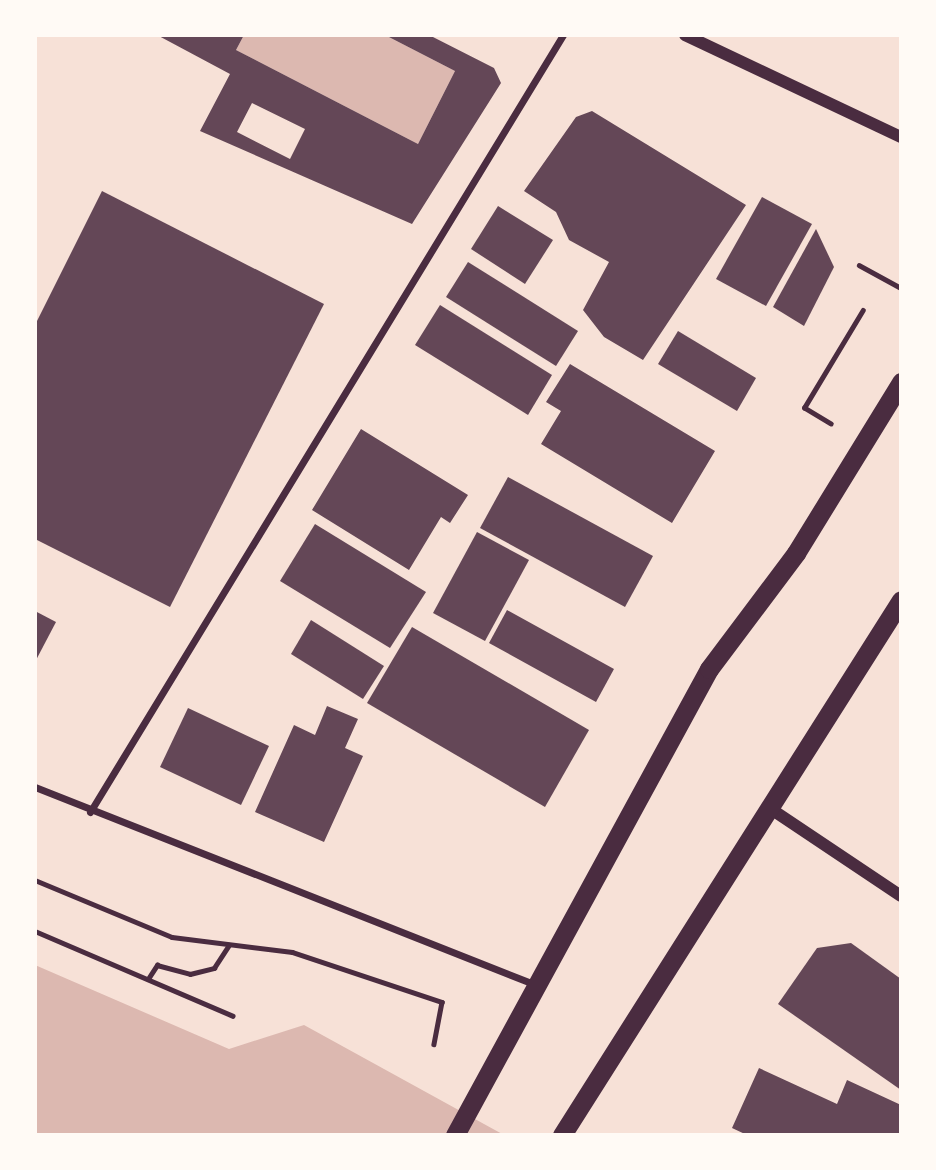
<!DOCTYPE html>
<html>
<head>
<meta charset="utf-8">
<style>
	body { margin:0 }
	#map { position:relative; width:936px; height:1170px; overflow:hidden; background:#f7e1d7; font-family:"Open Sans",sans-serif }
	div>[style] { position:absolute }
	[style*='--x'] { left:calc(var(--x)*1px); top:calc(var(--y)*1px); width:calc(var(--w)*1px); rotate:calc(var(--a)*1deg) }
	.water>* { inset:0; background:#dcb8b0 }
	.building>* { inset:0; background:#644757 }
	.path>* { height:4.5px; margin:-2.25px; padding:0 2.25px; transform-origin:2.25px; border-radius:2.25px; background:#4a2c40 }
	.minor>* { height:7px; margin:-3.5px; padding:0 3.5px; transform-origin:3.5px; border-radius:3.5px; background:#4a2c40 }
	.tertiary>* { height:12px; margin:-6px; padding:0 6px; transform-origin:6px; border-radius:6px; background:#4a2c40 }
	.trunk>* { height:19px; margin:-9.5px; padding:0 9.5px; transform-origin:9.5px; border-radius:9.5px; background:#4a2c40 }
	span { translate:-50% -50%; white-space:nowrap; text-align:center; line-height:1.15; -webkit-text-stroke:5px #fffaf5; paint-order:stroke }
	.frame { position:absolute; inset:0; border:37px solid #fffaf5; pointer-events:none }
</style>
</head>
<body>
<div id="map">
	<div class="water">
		<div style="clip-path:polygon(244px 35px,385px 35px,455px 71px,418px 144px,236px 50px)"></div>
		<div style="clip-path:polygon(35px 965px,229px 1049px,304px 1025px,504px 1135px,35px 1135px)"></div>
	</div>
	<div class="building">
		<div style="clip-path:polygon(evenodd,157px 35px,244px 35px,236px 50px,418px 144px,455px 71px,385px 35px,429px 35px,494px 68px,501px 83px,412px 224px,200px 131px,230px 74px,157px 35px,252px 103px,305px 129px,290px 159px,237px 132px,252px 103px)"></div>
		<div style="clip-path:polygon(592px 111px,746px 205px,643px 360px,604px 337px,583px 310px,609px 262px,569px 240px,556px 212px,524px 191px,576px 117px)"></div>
		<div style="clip-path:polygon(102px 191px,324px 304px,170px 607px,35px 539px,35px 325px)"></div>
		<div style="clip-path:polygon(762px 197px,812px 224px,766px 306px,716px 279px)"></div>
		<div style="clip-path:polygon(498px 206px,553px 240px,525px 284px,471px 249px)"></div>
		<div style="clip-path:polygon(816px 229px,834px 267px,804px 326px,773px 307px)"></div>
		<div style="clip-path:polygon(468px 262px,578px 331px,556px 366px,446px 297px)"></div>
		<div style="clip-path:polygon(440px 305px,552px 375px,528px 415px,415px 345px)"></div>
		<div style="clip-path:polygon(678px 331px,756px 378px,737px 411px,658px 364px)"></div>
		<div style="clip-path:polygon(570px 364px,715px 451px,672px 523px,541px 444px,561px 411px,546px 402px)"></div>
		<div style="clip-path:polygon(361px 429px,468px 495px,450px 523px,441px 517px,409px 570px,312px 510px)"></div>
		<div style="clip-path:polygon(508px 477px,653px 556px,625px 607px,480px 528px)"></div>
		<div style="clip-path:polygon(315px 524px,426px 592px,390px 648px,280px 581px)"></div>
		<div style="clip-path:polygon(477px 532px,529px 560px,485px 641px,433px 613px)"></div>
		<div style="clip-path:polygon(507px 610px,614px 669px,596px 702px,489px 643px)"></div>
		<div style="clip-path:polygon(35px 611px,56px 622px,35px 662px)"></div>
		<div style="clip-path:polygon(311px 620px,384px 666px,363px 699px,291px 654px)"></div>
		<div style="clip-path:polygon(412px 627px,589px 730px,545px 807px,367px 703px)"></div>
		<div style="clip-path:polygon(327px 706px,358px 719px,345px 748px,363px 756px,324px 842px,255px 812px,294px 725px,315px 735px)"></div>
		<div style="clip-path:polygon(188px 708px,269px 746px,241px 805px,160px 767px)"></div>
		<div style="clip-path:polygon(851px 943px,901px 979px,901px 1090px,778px 1004px,817px 948px)"></div>
		<div style="clip-path:polygon(759px 1068px,837px 1104px,847px 1080px,901px 1105px,901px 1135px,747px 1135px,732px 1128px)"></div>
	</div>
	<div class="path">
		<div style="--x:859;--y:265;--w:48;--a:28.7"></div>
		<div style="--x:831;--y:424;--w:31;--a:-149"></div>
		<div style="--x:804;--y:408;--w:114;--a:-59"></div>
		<div style="--x:35;--y:880;--w:148;--a:22.6"></div>
		<div style="--x:172;--y:937;--w:121;--a:7.1"></div>
		<div style="--x:292;--y:952;--w:158;--a:18.4"></div>
		<div style="--x:442;--y:1002;--w:43;--a:100.8"></div>
		<div style="--x:35;--y:931;--w:215;--a:23.2"></div>
		<div style="--x:148;--y:979;--w:17;--a:-57"></div>
		<div style="--x:157;--y:965;--w:34;--a:15"></div>
		<div style="--x:190;--y:974;--w:25;--a:-14"></div>
		<div style="--x:214;--y:968;--w:27;--a:-57"></div>
	</div>
	<div class="minor">
		<div style="--x:35;--y:787;--w:539;--a:21.56"></div>
		<div style="--x:90;--y:812;--w:910;--a:-58.67"></div>
	</div>
	<div class="tertiary">
		<div style="--x:685;--y:35;--w:239;--a:25.3"></div>
		<div style="--x:771;--y:809;--w:156;--a:33.8"></div>
	</div>
	<div class="trunk">
		<div style="--x:455;--y:1135;--w:531;--a:-61.41"></div>
		<div style="--x:709;--y:669;--w:145;--a:-53.1"></div>
		<div style="--x:796;--y:553;--w:201;--a:-58.4"></div>
		<div style="--x:562;--y:1135;--w:633;--a:-57.64"></div>
	</div>
	<div class="frame"></div>
</div>
</body>
</html>
